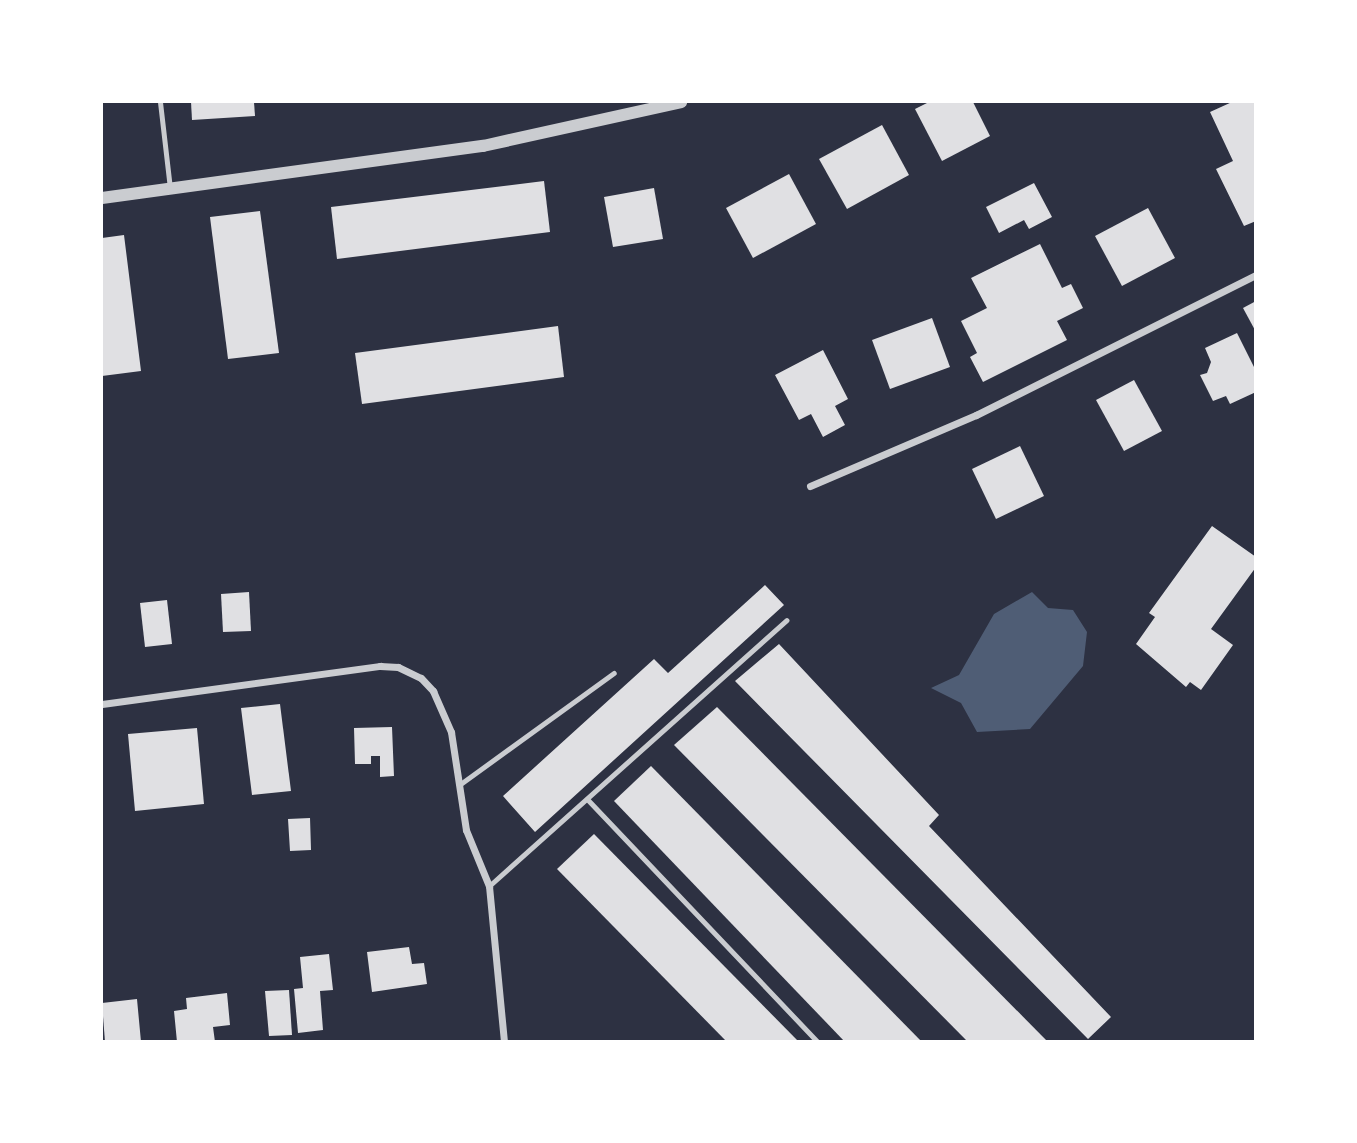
<!DOCTYPE html>
<html>
<head>
<meta charset="utf-8">
<style>
	body { margin:0 }
	#map { position:relative; width:1357px; height:1143px; overflow:hidden; background:#2d3142; font-family:Roboto,sans-serif }
	div>[style] { position:absolute }
	[style*='--x'] { left:calc(var(--x)*1px); top:calc(var(--y)*1px); width:calc(var(--w)*1px); rotate:calc(var(--a)*1deg) }
	.water>* { inset:0; background:#4f5d75 }
	.building>* { inset:0; background:#e0e0e3 }
	.service>* { height:5px; margin:-2.5px; padding:0 2.5px; transform-origin:2.5px; border-radius:2.5px; background:#caccd0 }
	.minor>* { height:7px; margin:-3.5px; padding:0 3.5px; transform-origin:3.5px; border-radius:3.5px; background:#caccd0 }
	.tertiary>* { height:12px; margin:-6px; padding:0 6px; transform-origin:6px; border-radius:6px; background:#caccd0 }
	span { translate:-50% -50%; white-space:nowrap; text-align:center; line-height:1.15; -webkit-text-stroke:5px #fff; paint-order:stroke }
	.frame { position:absolute; inset:0; border:103px solid #fff; pointer-events:none }
</style>
</head>
<body>
<div id="map">
	<div class="water">
		<div style="clip-path:polygon(1032px 592px,1048px 608px,1073px 610px,1087px 632px,1083px 666px,1030px 729px,977px 732px,961px 703px,931px 688px,959px 675px,994px 614px)"></div>
	</div>
	<div class="building">
		<div style="clip-path:polygon(191px 102px,254px 102px,255px 116px,192px 120px)"></div>
		<div style="clip-path:polygon(929px 102px,973px 102px,990px 136px,942px 161px,915px 109px)"></div>
		<div style="clip-path:polygon(1232px 102px,1256px 102px,1256px 221px,1244px 226px,1216px 169px,1233px 161px,1210px 112px)"></div>
		<div style="clip-path:polygon(882px 125px,909px 175px,847px 209px,819px 159px)"></div>
		<div style="clip-path:polygon(789px 174px,816px 224px,753px 258px,726px 208px)"></div>
		<div style="clip-path:polygon(544px 181px,550px 232px,337px 259px,331px 207px)"></div>
		<div style="clip-path:polygon(1034px 183px,1052px 217px,1029px 229px,1024px 220px,999px 233px,986px 207px)"></div>
		<div style="clip-path:polygon(654px 188px,663px 239px,613px 247px,604px 197px)"></div>
		<div style="clip-path:polygon(1148px 208px,1175px 258px,1122px 286px,1095px 236px)"></div>
		<div style="clip-path:polygon(260px 211px,279px 353px,228px 359px,210px 217px)"></div>
		<div style="clip-path:polygon(124px 235px,141px 371px,102px 376px,102px 238px)"></div>
		<div style="clip-path:polygon(1040px 244px,1062px 288px,1071px 284px,1083px 308px,1057px 321px,1067px 340px,983px 382px,970px 357px,977px 353px,961px 321px,987px 308px,971px 278px)"></div>
		<div style="clip-path:polygon(1256px 301px,1256px 332px,1243px 308px)"></div>
		<div style="clip-path:polygon(932px 318px,950px 367px,890px 389px,872px 340px)"></div>
		<div style="clip-path:polygon(558px 326px,564px 377px,362px 404px,355px 353px)"></div>
		<div style="clip-path:polygon(1237px 333px,1256px 371px,1256px 392px,1230px 404px,1226px 396px,1213px 401px,1200px 375px,1207px 373px,1211px 362px,1205px 348px)"></div>
		<div style="clip-path:polygon(823px 350px,848px 399px,835px 406px,845px 425px,823px 437px,811px 414px,799px 420px,775px 375px)"></div>
		<div style="clip-path:polygon(1134px 380px,1162px 431px,1124px 451px,1096px 400px)"></div>
		<div style="clip-path:polygon(1020px 446px,1044px 496px,996px 519px,972px 469px)"></div>
		<div style="clip-path:polygon(1212px 526px,1256px 557px,1256px 567px,1211px 629px,1233px 645px,1201px 690px,1190px 682px,1186px 687px,1136px 644px,1155px 617px,1149px 613px)"></div>
		<div style="clip-path:polygon(765px 585px,784px 605px,535px 832px,503px 796px,654px 659px,668px 673px)"></div>
		<div style="clip-path:polygon(249px 592px,251px 631px,223px 632px,221px 594px)"></div>
		<div style="clip-path:polygon(167px 600px,172px 644px,145px 647px,140px 603px)"></div>
		<div style="clip-path:polygon(779px 644px,939px 815px,929px 826px,1111px 1017px,1088px 1039px,735px 681px)"></div>
		<div style="clip-path:polygon(280px 704px,291px 791px,252px 795px,241px 708px)"></div>
		<div style="clip-path:polygon(717px 707px,1048px 1042px,968px 1042px,674px 745px)"></div>
		<div style="clip-path:polygon(392px 727px,394px 776px,380px 777px,380px 756px,371px 756px,371px 764px,355px 764px,354px 728px)"></div>
		<div style="clip-path:polygon(197px 728px,204px 804px,135px 811px,128px 734px)"></div>
		<div style="clip-path:polygon(651px 766px,922px 1042px,845px 1042px,614px 801px)"></div>
		<div style="clip-path:polygon(310px 818px,311px 850px,290px 851px,288px 819px)"></div>
		<div style="clip-path:polygon(594px 834px,799px 1042px,727px 1042px,557px 869px)"></div>
		<div style="clip-path:polygon(409px 947px,412px 964px,424px 963px,427px 984px,372px 992px,367px 952px)"></div>
		<div style="clip-path:polygon(329px 954px,333px 990px,320px 991px,323px 1030px,298px 1033px,294px 989px,303px 988px,300px 957px)"></div>
		<div style="clip-path:polygon(289px 990px,292px 1035px,269px 1036px,265px 991px)"></div>
		<div style="clip-path:polygon(227px 993px,230px 1025px,213px 1027px,215px 1042px,177px 1042px,174px 1011px,187px 1009px,186px 998px)"></div>
		<div style="clip-path:polygon(137px 999px,141px 1042px,105px 1042px,102px 1003px)"></div>
	</div>
	<div class="service">
		<div style="--x:160;--y:102;--w:88;--a:83.4"></div>
		<div style="--x:459;--y:785;--w:191;--a:-35.9"></div>
		<div style="--x:587;--y:799;--w:335;--a:46.5"></div>
		<div style="--x:489;--y:886;--w:399;--a:-41.8"></div>
	</div>
	<div class="minor">
		<div style="--x:810;--y:486;--w:181;--a:-23.2"></div>
		<div style="--x:976;--y:415;--w:313;--a:-26.6"></div>
		<div style="--x:102;--y:704;--w:281;--a:-7.8"></div>
		<div style="--x:380;--y:666;--w:18;--a:3"></div>
		<div style="--x:398;--y:667;--w:25;--a:26"></div>
		<div style="--x:421;--y:678;--w:18;--a:47"></div>
		<div style="--x:433;--y:691;--w:45;--a:66.3"></div>
		<div style="--x:451;--y:732;--w:99;--a:81.3"></div>
		<div style="--x:466;--y:830;--w:61;--a:67.7"></div>
		<div style="--x:489;--y:886;--w:157;--a:84.5"></div>
	</div>
	<div class="tertiary">
		<div style="--x:102;--y:198;--w:385;--a:-7.8"></div>
		<div style="--x:483;--y:146;--w:203;--a:-12.5"></div>
	</div>
	<div class="frame"></div>
</div>
</body>
</html>
